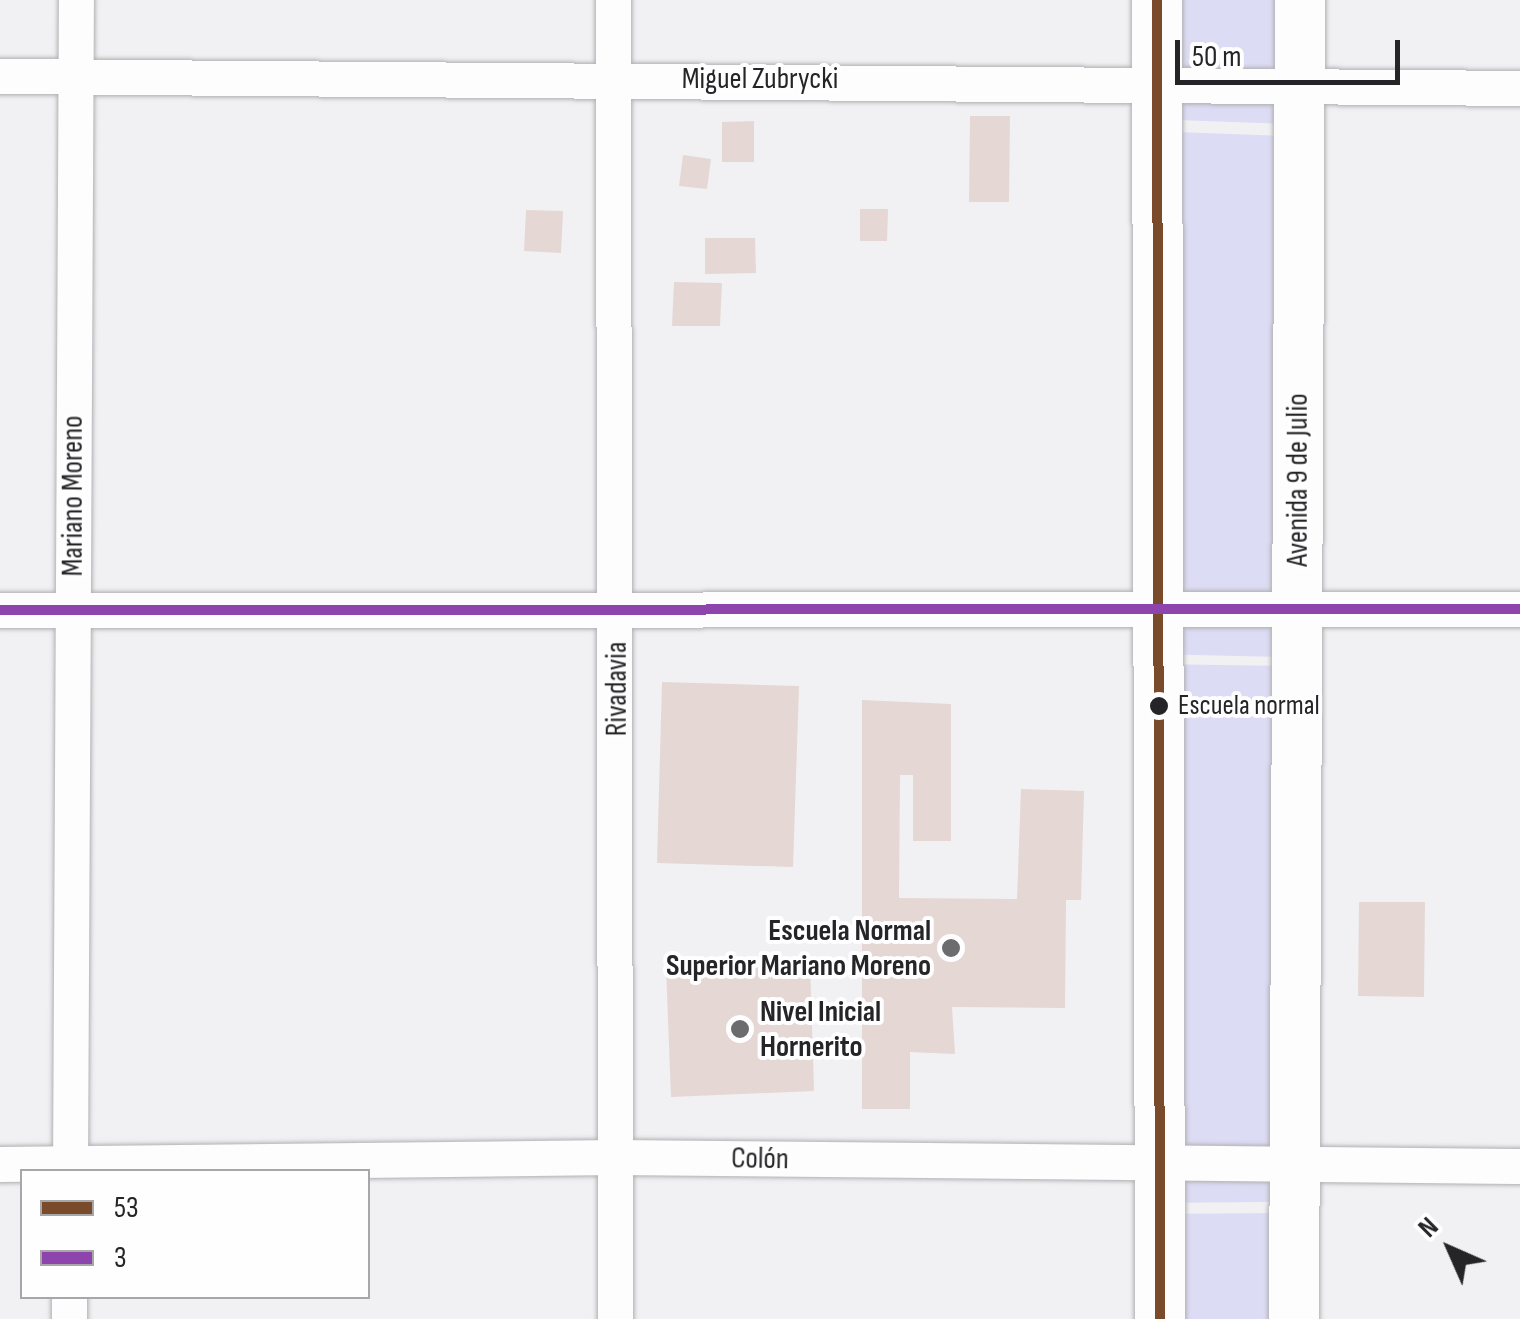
<!DOCTYPE html>
<html>
<head>
<meta charset="utf-8">
<style>
	body { margin:0 }
	#map { position:relative; width:1520px; height:1319px; overflow:hidden; background:#f1f1f4; font-family:"Sofia Sans Condensed",sans-serif }
	div>[style] { position:absolute }
	[style*='--x'] { left:calc(var(--x)*1px); top:calc(var(--y)*1px); width:calc(var(--w)*1px); rotate:calc(var(--a)*1deg) }
	.green>* { inset:0; background:#dddcf5 }
	.building>* { inset:0; background:#e5d7d4 }
	.roads { filter:drop-shadow(0 0 2px #b1b1b4) drop-shadow(0 0 2px #b1b1b4) }
	.street>* { height:35px; margin:-17.5px; padding:0 17.5px; transform-origin:17.5px; border-radius:17.5px; background:#fdfdfd }
	.secondary>* { height:50px; margin:-25px; padding:0 25px; transform-origin:25px; border-radius:25px; background:#fdfdfd }
	.bus-1>* { height:10px; margin:-5px; padding:0 5px; transform-origin:5px; border-radius:5px; background:#7a4b2a }
	.bus-2>* { height:10px; margin:-5px; padding:0 5px; transform-origin:5px; border-radius:5px; background:#8e44ad }
	.dots>* { width:28px; height:28px; translate:-50% -50%; box-sizing:border-box; border:5px solid #fefeff; border-radius:50% }
	span { translate:-50% -50%; white-space:nowrap; text-align:center; line-height:1.15; -webkit-text-stroke:8px #fefeff; paint-order:stroke }
	.bus-label { font-size:28px; color:#252527 }
	.left { translate:0 -50%; text-align:left }
	.street-label { font-size:30px; color:#252527 }
	.poi-label { font-size:30px; color:#252527; font-weight:700 }
	.right { translate:-100% -50%; text-align:right }
	.legend { position:absolute; left:20px; top:1169px; width:350px; height:130px; box-sizing:border-box; background:#fefeff; border:2px solid #a7a7a9; margin:0; padding:12px 18px; list-style:none; font-size:30px; color:#252527 }
	.legend li { display:flex; align-items:center; gap:20px; height:50px }
	.legend b { width:50px; border:2px solid #a7a7a9 }
	.north { position:absolute; left:1400px; top:1199px; width:100px; height:100px; -webkit-text-stroke:8px #fefeff; paint-order:stroke; rotate:315deg; font-size:28px; font-weight:700; line-height:40px; text-align:center; color:#252527 }
	.north::after { content:''; display:block; margin:auto; width:35px; height:45px; background:#252527; clip-path:polygon(50% 0,100% 100%,50% 72%,0 100%) }
	.scale { position:absolute; left:1175px; top:40px; width:225px; height:45px; box-sizing:border-box; border:5px solid #252527; border-top:0; padding-left:12px; font-size:30px; line-height:35px; white-space:nowrap; color:#252527; -webkit-text-stroke:8px #fefeff; paint-order:stroke }
</style>
</head>
<body>
<div id="map">
	<div class="green">
		<div style="clip-path:polygon(1152px 0,1286px 0,1286px 124px,1150px 119px)"></div>
		<div style="clip-path:polygon(1148px 131px,1287px 136px,1283px 657px,1149px 654px)"></div>
		<div style="clip-path:polygon(1150px 664px,1283px 666px,1285px 1202px,1152px 1203px)"></div>
		<div style="clip-path:polygon(1284px 1213px,1284px 1319px,1159px 1319px,1152px 1214px)"></div>
	</div>
	<div class="building">
		<div style="clip-path:polygon(970px 116px,1010px 116px,1009px 202px,969px 202px)"></div>
		<div style="clip-path:polygon(754px 121px,754px 162px,722px 162px,722px 122px)"></div>
		<div style="clip-path:polygon(683px 155px,711px 159px,707px 189px,679px 186px)"></div>
		<div style="clip-path:polygon(860px 209px,888px 209px,887px 241px,860px 241px)"></div>
		<div style="clip-path:polygon(526px 210px,563px 211px,561px 253px,524px 251px)"></div>
		<div style="clip-path:polygon(705px 238px,755px 238px,756px 273px,705px 274px)"></div>
		<div style="clip-path:polygon(674px 282px,722px 283px,720px 326px,672px 326px)"></div>
		<div style="clip-path:polygon(662px 682px,799px 686px,793px 867px,657px 863px)"></div>
		<div style="clip-path:polygon(862px 700px,951px 704px,951px 841px,913px 841px,913px 775px,900px 775px,899px 898px,1017px 899px,1021px 789px,1084px 791px,1081px 900px,1066px 900px,1065px 1008px,952px 1007px,955px 1054px,910px 1052px,910px 1109px,862px 1109px)"></div>
		<div style="clip-path:polygon(1359px 902px,1425px 902px,1424px 997px,1358px 996px)"></div>
		<div style="clip-path:polygon(810px 962px,814px 1091px,671px 1097px,666px 967px)"></div>
	</div>
	<div class="roads">
		<div class="street">
			<div style="--x:613;--y:0;--w:1319;--a:89.91"></div>
			<div style="--x:0;--y:76;--w:1520;--a:0.45"></div>
			<div style="--x:0;--y:610;--w:1520;--a:-0.04"></div>
			<div style="--x:0;--y:1164;--w:616;--a:-0.65"></div>
			<div style="--x:616;--y:1157;--w:904;--a:0.57"></div>
			<div style="--x:70;--y:1172;--w:1172;--a:-89.71"></div>
			<div style="--x:69;--y:1319;--w:23;--a:-90"></div>
		</div>
		<div class="secondary">
			<div style="--x:1157;--y:0;--w:1319;--a:89.87"></div>
			<div style="--x:1294;--y:1319;--w:1319;--a:-89.74"></div>
		</div>
	</div>
	<div class="bus-1">
		<div style="--x:1157;--y:0;--w:1319;--a:89.87"></div>
	</div>
	<div class="bus-2">
		<div style="--x:0;--y:610;--w:1520;--a:-0.04"></div>
	</div>
	<div class="dots">
		<div style="left:1159px;top:706px;background:#252527"></div>
		<div style="left:951px;top:948px;background:#6c6c6f"></div>
		<div style="left:740px;top:1029px;background:#6c6c6f"></div>
	</div>
	<div class="bus-label">
		<span class="left" style="left:1178px;top:706px">Escuela normal</span>
	</div>
	<div class="street-label">
		<span style="left:760px;top:79px">Miguel Zubrycki</span>
		<span style="left:1298px;top:480px;rotate:-90deg">Avenida 9 de Julio</span>
		<span style="left:73px;top:496px;rotate:-90deg">Mariano Moreno</span>
		<span style="left:617px;top:689px;rotate:-90deg">Rivadavia</span>
		<span style="left:760px;top:1159px;rotate:1deg">Colón</span>
	</div>
	<div class="poi-label">
		<span class="right" style="left:931px;top:948px">Escuela Normal<br>Superior Mariano Moreno</span>
		<span class="left" style="left:760px;top:1029px">Nivel Inicial<br>Hornerito</span>
	</div>
	<ul class="legend">
	<li><b style="height:12px;background:#7a4b2a"></b>53</li>
	<li><b style="height:12px;background:#8e44ad"></b>3</li>
	</ul>
	<div class="north">N</div>
	<div class="scale">50 m</div>
</div>
</body>
</html>
